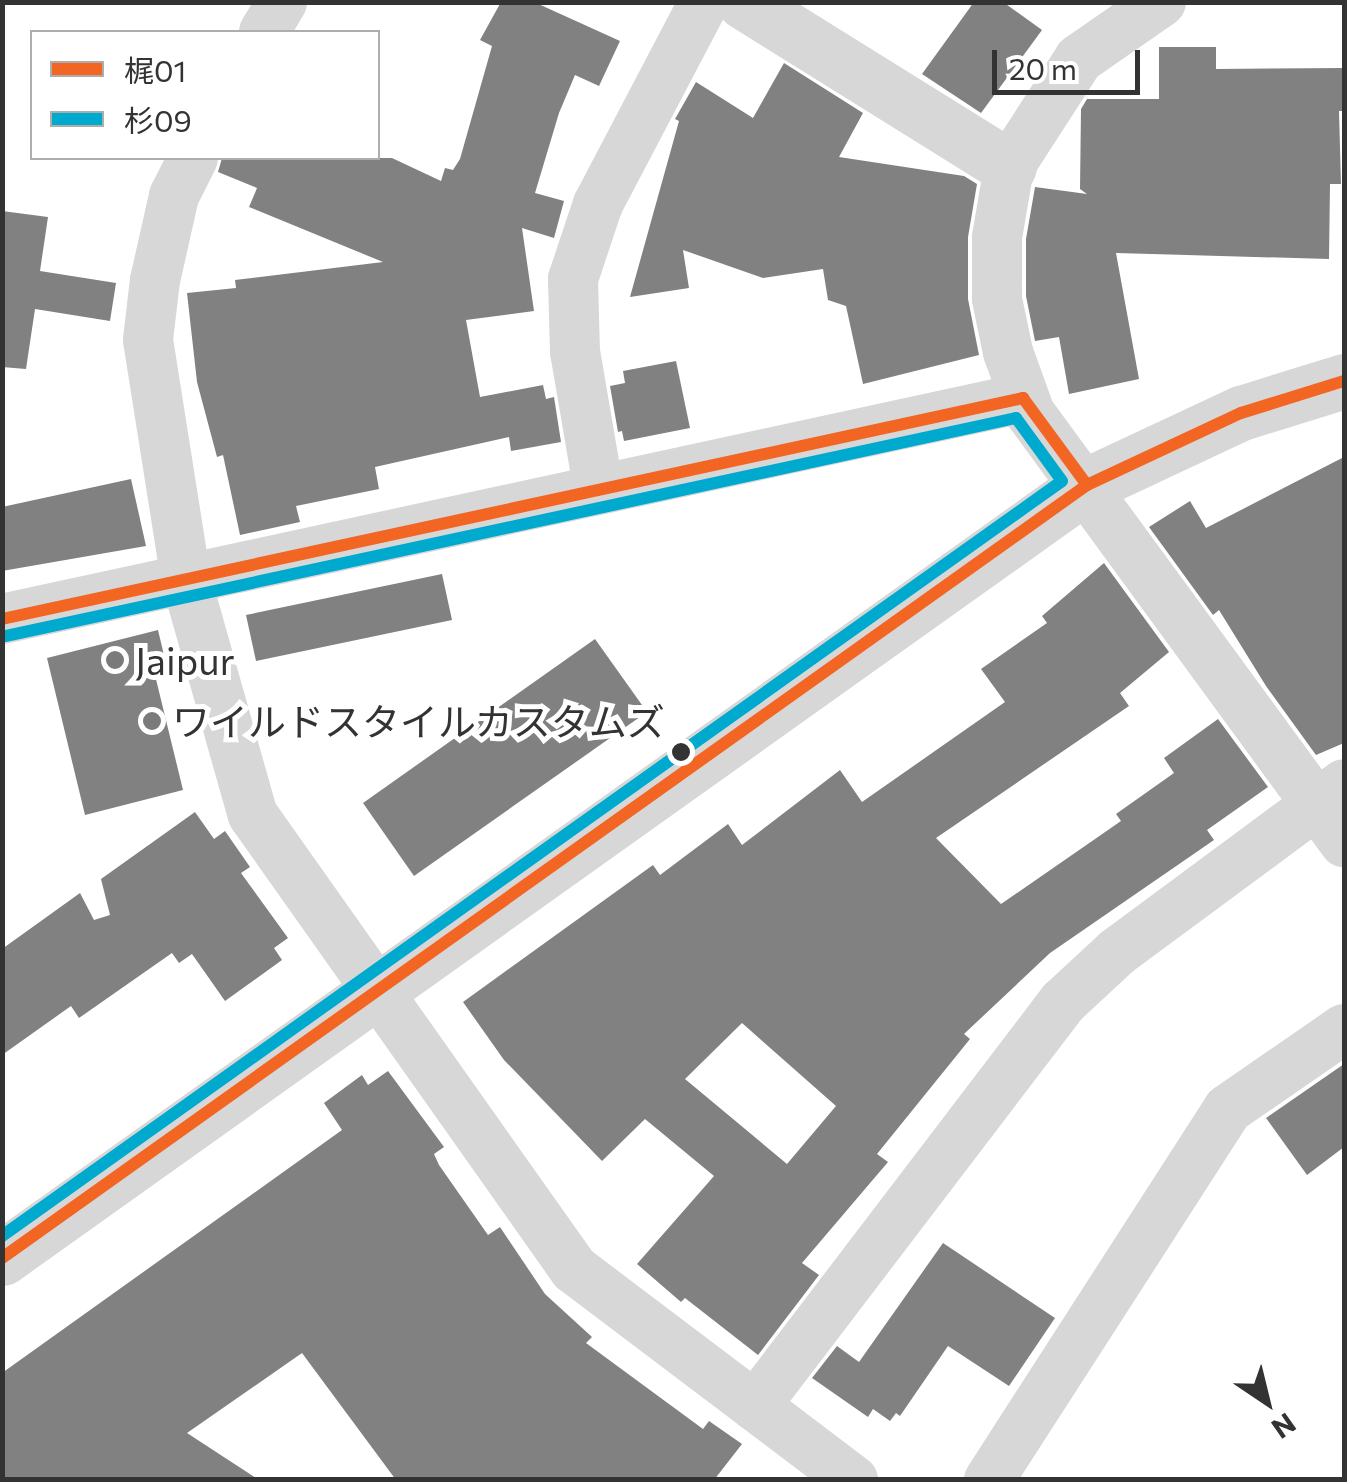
<!DOCTYPE html>
<html>
<head>
<meta charset="utf-8">
<style>
	body { margin:0 }
	#map { position:relative; width:1347px; height:1482px; overflow:hidden; background:#fff; font-family:Commissioner,"Noto Sans JP",sans-serif }
	div>[style] { position:absolute }
	[style*='--x'] { left:calc(var(--x)*1px); top:calc(var(--y)*1px); width:calc(var(--w)*1px); rotate:calc(var(--a)*1deg) }
	.building>* { inset:0; background:#818181 }
	.minor>* { height:50px; margin:-25px; padding:0 25px; transform-origin:25px; border-radius:25px; background:#d7d7d7 }
	.tertiary>* { height:55px; margin:-27.5px; padding:0 27.5px; transform-origin:27.5px; border-radius:27.5px; background:#d7d7d7 }
	.bus-1>* { height:12px; margin:-6px; padding:0 6px; transform-origin:6px; border-radius:6px; background:#f26522 }
	.bus-2>* { height:12px; margin:-6px; padding:0 6px; transform-origin:6px; border-radius:6px; background:#00a9ce }
	.dots>* { width:28px; height:28px; translate:-50% -50%; box-sizing:border-box; border:5px solid #fff; border-radius:50% }
	span { translate:-50% -50%; white-space:nowrap; text-align:center; line-height:1.15; -webkit-text-stroke:10px #fff; paint-order:stroke }
	.poi-label { font-size:38px; color:#333 }
	.left { translate:0 -50%; text-align:left }
	.frame { position:absolute; inset:0; border:5px solid #333; pointer-events:none }
	.legend { position:absolute; left:30px; top:30px; width:350px; height:130px; box-sizing:border-box; background:#fff; border:2px solid #adadad; margin:0; padding:12px 18px; list-style:none; font-size:30px; color:#333 }
	.legend li { display:flex; align-items:center; gap:20px; height:50px }
	.legend b { width:50px; border:2px solid #adadad }
	.north { position:absolute; left:1217px; top:1352px; width:100px; height:100px; -webkit-text-stroke:8px #fff; paint-order:stroke; rotate:145deg; font-size:28px; font-weight:700; line-height:40px; text-align:center; color:#333 }
	.north::after { content:''; display:block; margin:auto; width:35px; height:45px; background:#333; clip-path:polygon(50% 0,100% 100%,50% 72%,0 100%) }
	.scale { position:absolute; left:992px; top:50px; width:148px; height:45px; box-sizing:border-box; border:5px solid #333; border-top:0; padding-left:12px; font-size:30px; line-height:35px; white-space:nowrap; color:#333; -webkit-text-stroke:8px #fff; paint-order:stroke }
</style>
</head>
<body>
<div id="map">
	<div class="building">
		<div style="clip-path:polygon(501px 2px,534px 2px,620px 41px,599px 86px,575px 75px,559px 113px,535px 193px,564px 201px,554px 238px,522px 228px,534px 311px,466px 320px,480px 397px,543px 385px,546px 399px,554px 397px,561px 442px,511px 451px,509px 437px,375px 467px,379px 489px,296px 506px,300px 522px,240px 535px,223px 455px,217px 457px,197px 382px,187px 293px,236px 288px,235px 280px,383px 262px,249px 207px,257px 188px,218px 172px,222px 158px,392px 158px,441px 181px,445px 168px,453px 170px,460px 159px,492px 46px,480px 40px)"></div>
		<div style="clip-path:polygon(974px 2px,1003px 2px,1042px 30px,981px 113px,922px 74px)"></div>
		<div style="clip-path:polygon(1159px 47px,1216px 47px,1216px 69px,1344px 68px,1344px 111px,1339px 111px,1341px 184px,1330px 184px,1329px 259px,1116px 253px,1139px 379px,1069px 394px,1059px 337px,1035px 341px,1026px 296px,1026px 239px,1035px 187px,1087px 194px,1080px 189px,1081px 109px,1087px 99px,1159px 99px)"></div>
		<div style="clip-path:polygon(784px 63px,863px 113px,839px 157px,964px 176px,977px 184px,968px 237px,968px 299px,979px 355px,863px 384px,846px 306px,828px 300px,823px 269px,763px 278px,683px 250px,689px 288px,630px 297px,679px 121px,675px 119px,696px 82px,753px 118px)"></div>
		<div style="clip-path:polygon(2px 211px,48px 217px,40px 271px,116px 283px,110px 321px,35px 309px,26px 369px,2px 367px)"></div>
		<div style="clip-path:polygon(676px 361px,690px 428px,624px 441px,622px 431px,618px 432px,610px 386px,625px 383px,623px 371px)"></div>
		<div style="clip-path:polygon(1344px 457px,1344px 743px,1316px 755px,1266px 686px,1219px 610px,1213px 615px,1149px 527px,1190px 501px,1206px 528px)"></div>
		<div style="clip-path:polygon(131px 479px,146px 546px,2px 571px,2px 507px)"></div>
		<div style="clip-path:polygon(evenodd,1104px 563px,1169px 652px,1120px 693px,1129px 706px,936px 838px,1001px 904px,1121px 821px,1116px 814px,1174px 773px,1164px 758px,1218px 719px,1268px 787px,1207px 830px,1214px 840px,1050px 953px,964px 1034px,970px 1039px,877px 1154px,888px 1162px,802px 1263px,819px 1275px,758px 1355px,685px 1298px,681px 1302px,637px 1264px,714px 1176px,645px 1119px,602px 1161px,504px 1060px,463px 1002px,653px 865px,660px 875px,728px 824px,742px 845px,840px 770px,862px 802px,1005px 702px,981px 669px,1047px 623px,1042px 616px,1104px 563px,742px 1023px,836px 1106px,787px 1164px,685px 1079px,742px 1023px)"></div>
		<div style="clip-path:polygon(442px 574px,452px 620px,256px 661px,246px 615px)"></div>
		<div style="clip-path:polygon(158px 630px,167px 668px,154px 671px,183px 790px,85px 815px,47px 658px)"></div>
		<div style="clip-path:polygon(595px 639px,647px 712px,414px 876px,363px 803px)"></div>
		<div style="clip-path:polygon(195px 812px,214px 839px,225px 831px,250px 867px,241px 873px,288px 938px,274px 948px,282px 960px,225px 1001px,192px 954px,179px 963px,172px 953px,79px 1018px,71px 1006px,2px 1055px,2px 949px,80px 893px,94px 920px,110px 915px,101px 879px)"></div>
		<div style="clip-path:polygon(1344px 1064px,1344px 1147px,1307px 1175px,1266px 1118px)"></div>
		<div style="clip-path:polygon(388px 1071px,444px 1147px,434px 1154px,439px 1165px,488px 1235px,500px 1227px,545px 1294px,592px 1337px,586px 1343px,703px 1429px,709px 1421px,742px 1444px,714px 1480px,396px 1480px,302px 1353px,187px 1433px,259px 1480px,2px 1480px,2px 1373px,342px 1130px,324px 1103px,362px 1075px,368px 1085px)"></div>
		<div style="clip-path:polygon(943px 1243px,1055px 1318px,1009px 1386px,948px 1346px,900px 1416px,896px 1413px,890px 1421px,873px 1409px,868px 1417px,812px 1378px,837px 1346px,859px 1362px)"></div>
	</div>
	<div class="minor">
		<div style="--x:1161;--y:2;--w:100;--a:145.2"></div>
		<div style="--x:1079;--y:59;--w:129;--a:122.9"></div>
		<div style="--x:1009;--y:167;--w:71;--a:99.7"></div>
		<div style="--x:997;--y:237;--w:62;--a:90"></div>
		<div style="--x:997;--y:299;--w:54;--a:78.3"></div>
		<div style="--x:1008;--y:352;--w:65;--a:70.2"></div>
		<div style="--x:1030;--y:413;--w:532;--a:53.8"></div>
		<div style="--x:264;--y:32;--w:35;--a:-59"></div>
		<div style="--x:193;--y:158;--w:42;--a:116.6"></div>
		<div style="--x:174;--y:196;--w:86;--a:102.7"></div>
		<div style="--x:155;--y:280;--w:60;--a:96.7"></div>
		<div style="--x:148;--y:340;--w:242;--a:81"></div>
		<div style="--x:186;--y:579;--w:245;--a:74.2"></div>
		<div style="--x:253;--y:815;--w:556;--a:54.74"></div>
		<div style="--x:574;--y:1269;--w:350;--a:37.1"></div>
		<div style="--x:598;--y:486;--w:136;--a:-99.7"></div>
		<div style="--x:575;--y:352;--w:73;--a:-91.6"></div>
		<div style="--x:573;--y:279;--w:79;--a:-71.6"></div>
		<div style="--x:598;--y:204;--w:228;--a:-62.3"></div>
		<div style="--x:2;--y:619;--w:1045;--a:-12.21"></div>
		<div style="--x:755;--y:1406;--w:508;--a:-52.68"></div>
		<div style="--x:1063;--y:1002;--w:74;--a:-42.8"></div>
		<div style="--x:1117;--y:952;--w:282;--a:-36.5"></div>
		<div style="--x:989;--y:1480;--w:441;--a:-57.2"></div>
		<div style="--x:1228;--y:1109;--w:141;--a:-34.6"></div>
	</div>
	<div class="tertiary">
		<div style="--x:744;--y:2;--w:312;--a:31.9"></div>
		<div style="--x:2;--y:1258;--w:1332;--a:-35.47"></div>
		<div style="--x:1087;--y:485;--w:170;--a:-25.1"></div>
		<div style="--x:1241;--y:413;--w:108;--a:-17.3"></div>
	</div>
	<div class="bus-1">
		<div style="--x:2;--y:619;--w:1045;--a:-12.21"></div>
		<div style="--x:1023;--y:398;--w:108;--a:53.7"></div>
		<div style="--x:2;--y:1258;--w:1332;--a:-35.47"></div>
		<div style="--x:1087;--y:485;--w:170;--a:-25.1"></div>
		<div style="--x:1241;--y:413;--w:108;--a:-17.3"></div>
	</div>
	<div class="bus-2">
		<div style="--x:2;--y:1236;--w:1301;--a:-35.46"></div>
		<div style="--x:1062;--y:481;--w:78;--a:-126.1"></div>
		<div style="--x:1016;--y:418;--w:1033;--a:167.82"></div>
	</div>
	<div class="dots">
		<div style="left:115px;top:660px;background:#7a7a7a"></div>
		<div style="left:152px;top:721px;background:#7a7a7a"></div>
		<div style="left:681px;top:752px;background:#333"></div>
	</div>
	<div class="poi-label">
		<span class="left" style="left:135px;top:660px">Jaipur</span>
		<span class="left" style="left:172px;top:721px">ワイルドスタイルカスタムズ</span>
	</div>
	<div class="frame"></div>
	<ul class="legend">
	<li><b style="height:12px;background:#f26522"></b>梶01</li>
	<li><b style="height:12px;background:#00a9ce"></b>杉09</li>
	</ul>
	<div class="north">N</div>
	<div class="scale">20 m</div>
</div>
</body>
</html>
